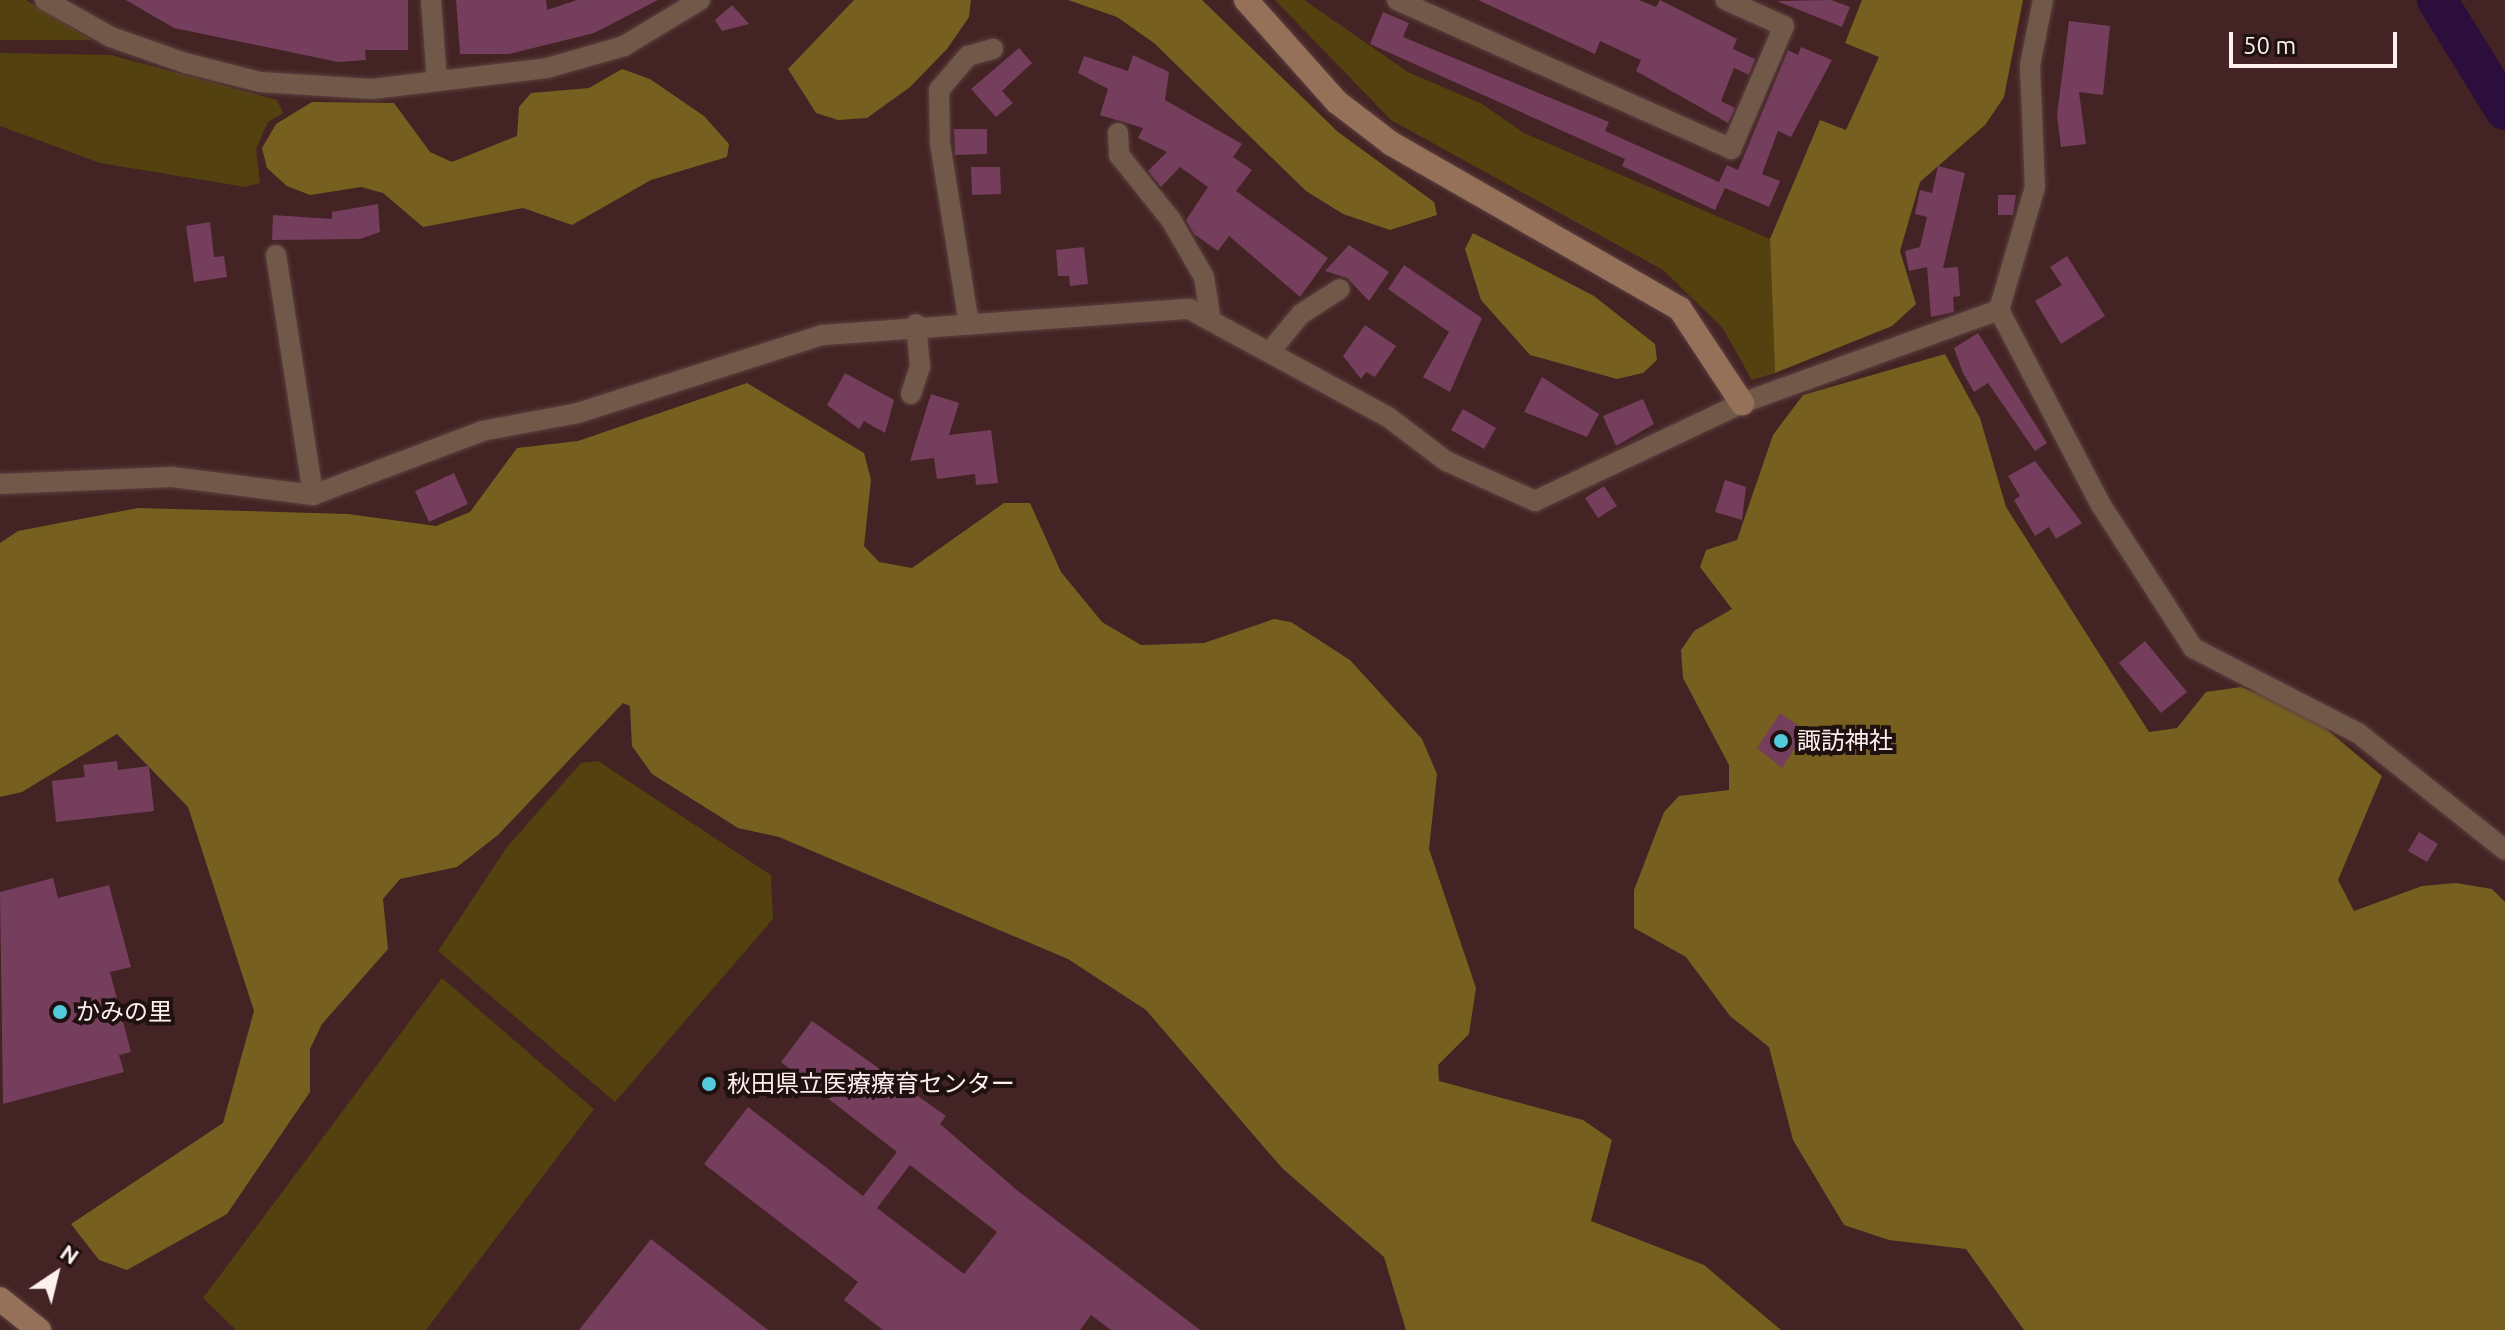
<!DOCTYPE html>
<html>
<head>
<meta charset="utf-8">
<style>
	body { margin:0 }
	#map { position:relative; width:2505px; height:1330px; overflow:hidden; background:#432323; font-family:Ubuntu,"Noto Sans JP",sans-serif }
	div>[style] { position:absolute }
	[style*='--x'] { left:calc(var(--x)*1px); top:calc(var(--y)*1px); width:calc(var(--w)*1px); rotate:calc(var(--a)*1deg) }
	.green>* { inset:0; background:#534210 }
	.forest>* { inset:0; background:#77601f }
	.river>* { height:40px; margin:-20px; padding:0 20px; transform-origin:20px; border-radius:20px; background:#2c0e3c }
	.building>* { inset:0; background:#753e5d }
	.roads { filter:drop-shadow(0 0 2px #5d4040) drop-shadow(0 0 2px #5d4040) }
	.street>* { height:20px; margin:-10px; padding:0 10px; transform-origin:10px; border-radius:10px; background:#71594a }
	.secondary>* { height:24px; margin:-12px; padding:0 12px; transform-origin:12px; border-radius:12px; background:#967159 }
	.dots>* { width:22px; height:22px; translate:-50% -50%; box-sizing:border-box; border:4px solid #201111; border-radius:50% }
	span { translate:-50% -50%; white-space:nowrap; text-align:center; line-height:1.15; -webkit-text-stroke:8px #201111; paint-order:stroke }
	.poi-label { font-size:24px; color:#fef0ef }
	.left { translate:0 -50%; text-align:left }
	.north { position:absolute; left:16px; top:1234px; width:80px; height:80px; -webkit-text-stroke:6px #201111; paint-order:stroke; rotate:35deg; font-size:22px; font-weight:700; line-height:32px; text-align:center; color:#fef0ef }
	.north::after { content:''; display:block; margin:auto; width:28px; height:36px; background:#fef0ef; clip-path:polygon(50% 0,100% 100%,50% 72%,0 100%) }
	.scale { position:absolute; left:2229px; top:32px; width:168px; height:36px; box-sizing:border-box; border:4px solid #fef0ef; border-top:0; padding-left:10px; font-size:24px; line-height:28px; white-space:nowrap; color:#fef0ef; -webkit-text-stroke:6px #201111; paint-order:stroke }
</style>
</head>
<body>
<div id="map">
	<div class="green">
		<div style="clip-path:polygon(0 0,26px 0,92px 40px,0 40px)"></div>
		<div style="clip-path:polygon(1275px 0,1304px 0,1408px 72px,1482px 104px,1524px 133px,1770px 239px,1775px 373px,1752px 380px,1722px 327px,1663px 270px,1391px 120px)"></div>
		<div style="clip-path:polygon(0 53px,111px 55px,277px 100px,283px 113px,268px 122px,256px 149px,260px 183px,245px 187px,100px 163px,0 126px)"></div>
		<div style="clip-path:polygon(598px 761px,771px 875px,773px 919px,615px 1102px,438px 951px,507px 847px,581px 763px)"></div>
		<div style="clip-path:polygon(442px 978px,594px 1109px,426px 1330px,236px 1330px,203px 1298px)"></div>
	</div>
	<div class="forest">
		<div style="clip-path:polygon(854px 0,971px 0,969px 17px,947px 49px,910px 87px,867px 118px,838px 120px,816px 113px,788px 69px)"></div>
		<div style="clip-path:polygon(1068px 0,1202px 0,1338px 132px,1434px 202px,1437px 215px,1390px 230px,1343px 214px,1306px 191px,1154px 43px,1117px 17px)"></div>
		<div style="clip-path:polygon(1862px 0,2023px 0,2004px 97px,1985px 125px,1920px 182px,1900px 251px,1916px 304px,1892px 326px,1775px 373px,1770px 239px,1820px 120px,1846px 130px,1879px 57px,1845px 43px)"></div>
		<div style="clip-path:polygon(622px 69px,650px 79px,704px 116px,729px 144px,727px 157px,651px 180px,572px 225px,523px 208px,423px 227px,383px 193px,361px 187px,310px 195px,287px 186px,267px 168px,262px 148px,276px 124px,312px 102px,394px 103px,430px 152px,452px 162px,517px 136px,519px 107px,531px 93px,589px 88px)"></div>
		<div style="clip-path:polygon(1473px 233px,1594px 296px,1655px 344px,1657px 360px,1643px 373px,1617px 379px,1530px 355px,1481px 300px,1465px 249px)"></div>
		<div style="clip-path:polygon(1945px 354px,1980px 418px,2006px 507px,2149px 732px,2177px 728px,2206px 692px,2241px 687px,2305px 711px,2382px 776px,2338px 880px,2354px 911px,2422px 886px,2456px 883px,2492px 889px,2505px 902px,2505px 1330px,2024px 1330px,1966px 1249px,1889px 1240px,1844px 1225px,1793px 1140px,1769px 1047px,1730px 1016px,1686px 957px,1634px 928px,1634px 890px,1664px 812px,1679px 796px,1729px 790px,1729px 765px,1683px 678px,1681px 650px,1694px 631px,1732px 609px,1700px 567px,1706px 550px,1737px 540px,1773px 435px,1803px 395px)"></div>
		<div style="clip-path:polygon(747px 383px,864px 453px,871px 480px,864px 546px,879px 562px,912px 568px,1004px 503px,1030px 503px,1061px 572px,1102px 622px,1141px 645px,1204px 643px,1274px 619px,1291px 622px,1350px 660px,1422px 739px,1437px 774px,1429px 849px,1476px 988px,1469px 1034px,1438px 1065px,1439px 1081px,1583px 1120px,1612px 1140px,1591px 1221px,1704px 1265px,1781px 1330px,1406px 1330px,1384px 1257px,1282px 1168px,1146px 1010px,1068px 959px,779px 837px,738px 828px,652px 774px,632px 746px,630px 706px,623px 703px,498px 835px,457px 867px,400px 879px,383px 899px,388px 949px,322px 1024px,310px 1049px,310px 1092px,227px 1214px,127px 1270px,99px 1260px,71px 1224px,223px 1123px,254px 1011px,188px 807px,117px 734px,22px 792px,0 797px,0 543px,18px 531px,138px 508px,348px 514px,436px 526px,470px 512px,517px 448px,578px 441px)"></div>
	</div>
	<div class="river">
		<div style="--x:2437;--y:0;--w:129;--a:58.3"></div>
	</div>
	<div class="building">
		<div style="clip-path:polygon(126px 0,408px 0,408px 50px,365px 50px,366px 60px,338px 62px,174px 28px)"></div>
		<div style="clip-path:polygon(456px 0,546px 0,547px 10px,577px 0,658px 0,594px 33px,509px 54px,460px 54px)"></div>
		<div style="clip-path:polygon(1478px 0,1639px 0,1656px 7px,1660px 0,1737px 39px,1733px 49px,1755px 59px,1749px 75px,1734px 68px,1721px 101px,1735px 108px,1728px 123px,1636px 71px,1641px 60px,1600px 41px,1595px 54px)"></div>
		<div style="clip-path:polygon(1831px 0,1850px 7px,1842px 27px,1777px 1px)"></div>
		<div style="clip-path:polygon(732px 5px,749px 24px,722px 31px,715px 20px)"></div>
		<div style="clip-path:polygon(1383px 12px,1409px 23px,1403px 37px,1609px 122px,1605px 131px,1719px 182px,1727px 165px,1738px 170px,1788px 50px,1798px 55px,1801px 47px,1832px 60px,1791px 137px,1778px 131px,1762px 174px,1780px 181px,1769px 207px,1725px 188px,1715px 210px,1622px 166px,1625px 159px,1370px 44px)"></div>
		<div style="clip-path:polygon(2069px 21px,2110px 26px,2103px 95px,2079px 92px,2086px 144px,2061px 147px,2057px 115px)"></div>
		<div style="clip-path:polygon(1019px 48px,1032px 63px,1002px 91px,1013px 103px,996px 117px,971px 89px)"></div>
		<div style="clip-path:polygon(1133px 55px,1169px 72px,1165px 100px,1242px 144px,1233px 157px,1252px 170px,1236px 191px,1328px 258px,1300px 297px,1229px 236px,1218px 251px,1194px 234px,1186px 220px,1208px 187px,1180px 167px,1161px 187px,1148px 171px,1167px 152px,1138px 138px,1143px 128px,1100px 115px,1108px 89px,1078px 73px,1084px 56px,1128px 71px)"></div>
		<div style="clip-path:polygon(954px 129px,987px 129px,987px 154px,955px 155px)"></div>
		<div style="clip-path:polygon(1938px 166px,1965px 173px,1943px 268px,1958px 267px,1960px 296px,1953px 297px,1954px 312px,1931px 317px,1927px 267px,1909px 271px,1905px 251px,1920px 247px,1927px 217px,1915px 214px,1920px 190px,1932px 193px)"></div>
		<div style="clip-path:polygon(971px 167px,1000px 167px,1001px 194px,972px 195px)"></div>
		<div style="clip-path:polygon(1998px 195px,2016px 195px,2013px 215px,1998px 215px)"></div>
		<div style="clip-path:polygon(378px 204px,380px 232px,360px 239px,272px 240px,273px 215px,332px 219px,332px 212px)"></div>
		<div style="clip-path:polygon(210px 222px,214px 257px,224px 256px,227px 277px,194px 282px,186px 226px)"></div>
		<div style="clip-path:polygon(1349px 245px,1389px 272px,1369px 301px,1347px 278px,1325px 271px)"></div>
		<div style="clip-path:polygon(1084px 247px,1088px 284px,1070px 286px,1069px 276px,1058px 276px,1056px 250px)"></div>
		<div style="clip-path:polygon(2067px 256px,2105px 316px,2061px 344px,2035px 301px,2062px 285px,2050px 267px)"></div>
		<div style="clip-path:polygon(1404px 265px,1482px 318px,1450px 392px,1423px 377px,1449px 332px,1388px 289px)"></div>
		<div style="clip-path:polygon(1365px 325px,1396px 346px,1375px 377px,1366px 372px,1361px 379px,1343px 356px)"></div>
		<div style="clip-path:polygon(1978px 333px,2047px 443px,2035px 451px,1988px 383px,1974px 392px,1963px 373px,1954px 348px)"></div>
		<div style="clip-path:polygon(845px 373px,894px 400px,885px 433px,864px 421px,859px 429px,827px 405px)"></div>
		<div style="clip-path:polygon(1542px 377px,1599px 414px,1587px 437px,1524px 412px)"></div>
		<div style="clip-path:polygon(931px 394px,959px 403px,949px 435px,991px 430px,998px 483px,976px 485px,975px 474px,937px 479px,934px 458px,910px 461px)"></div>
		<div style="clip-path:polygon(1643px 399px,1654px 424px,1616px 446px,1603px 416px)"></div>
		<div style="clip-path:polygon(1463px 409px,1496px 428px,1484px 449px,1451px 430px)"></div>
		<div style="clip-path:polygon(2035px 461px,2082px 523px,2056px 539px,2049px 527px,2035px 536px,2014px 500px,2020px 496px,2008px 476px)"></div>
		<div style="clip-path:polygon(454px 473px,468px 504px,429px 522px,415px 491px)"></div>
		<div style="clip-path:polygon(1725px 480px,1746px 487px,1742px 520px,1715px 512px)"></div>
		<div style="clip-path:polygon(1604px 486px,1617px 506px,1598px 518px,1585px 498px)"></div>
		<div style="clip-path:polygon(2145px 641px,2187px 692px,2161px 713px,2119px 663px)"></div>
		<div style="clip-path:polygon(1780px 713px,1806px 731px,1782px 768px,1757px 748px)"></div>
		<div style="clip-path:polygon(117px 761px,118px 770px,149px 766px,154px 811px,56px 822px,52px 781px,85px 777px,83px 765px)"></div>
		<div style="clip-path:polygon(2419px 832px,2438px 844px,2427px 862px,2408px 851px)"></div>
		<div style="clip-path:polygon(53px 878px,58px 898px,109px 885px,131px 967px,110px 972px,131px 1052px,119px 1055px,124px 1072px,3px 1104px,0 892px)"></div>
		<div style="clip-path:polygon(evenodd,812px 1021px,946px 1116px,940px 1124px,1018px 1191px,1200px 1330px,1111px 1330px,1091px 1315px,1080px 1330px,883px 1330px,844px 1300px,858px 1282px,704px 1164px,748px 1107px,863px 1196px,897px 1152px,781px 1062px,812px 1021px,910px 1165px,997px 1232px,964px 1274px,877px 1208px,910px 1165px)"></div>
		<div style="clip-path:polygon(651px 1239px,768px 1330px,579px 1330px)"></div>
	</div>
	<div class="roads">
		<div class="street">
			<div style="--x:45;--y:0;--w:76;--a:29.3"></div>
			<div style="--x:111;--y:37;--w:78;--a:19.4"></div>
			<div style="--x:185;--y:63;--w:77;--a:14.2"></div>
			<div style="--x:260;--y:82;--w:112;--a:3.6"></div>
			<div style="--x:372;--y:89;--w:176;--a:-6.8"></div>
			<div style="--x:547;--y:68;--w:80;--a:-15.9"></div>
			<div style="--x:624;--y:46;--w:89;--a:-31.2"></div>
			<div style="--x:431;--y:0;--w:81;--a:85.8"></div>
			<div style="--x:1397;--y:0;--w:366;--a:24"></div>
			<div style="--x:1731;--y:149;--w:134;--a:-66.7"></div>
			<div style="--x:1784;--y:26;--w:64;--a:-155.9"></div>
			<div style="--x:2043;--y:0;--w:66;--a:101.3"></div>
			<div style="--x:2030;--y:65;--w:122;--a:87.7"></div>
			<div style="--x:2035;--y:187;--w:128;--a:106.3"></div>
			<div style="--x:1999;--y:310;--w:220;--a:62.4"></div>
			<div style="--x:2101;--y:505;--w:170;--a:57.2"></div>
			<div style="--x:2193;--y:648;--w:186;--a:27.3"></div>
			<div style="--x:2358;--y:733;--w:188;--a:38.5"></div>
			<div style="--x:1118;--y:133;--w:22;--a:87"></div>
			<div style="--x:1119;--y:155;--w:83;--a:51.3"></div>
			<div style="--x:1171;--y:220;--w:66;--a:59.9"></div>
			<div style="--x:1204;--y:277;--w:37;--a:81"></div>
			<div style="--x:276;--y:255;--w:243;--a:81.2"></div>
			<div style="--x:969;--y:324;--w:183;--a:-99.1"></div>
			<div style="--x:940;--y:143;--w:53;--a:-91.1"></div>
			<div style="--x:939;--y:90;--w:45;--a:-49.5"></div>
			<div style="--x:968;--y:56;--w:26;--a:-16"></div>
			<div style="--x:1272;--y:349;--w:45;--a:-50.4"></div>
			<div style="--x:1301;--y:314;--w:46;--a:-32.7"></div>
			<div style="--x:911;--y:394;--w:28;--a:-72"></div>
			<div style="--x:920;--y:367;--w:43;--a:-95.3"></div>
			<div style="--x:0;--y:484;--w:172;--a:-2.3"></div>
			<div style="--x:172;--y:477;--w:142;--a:7.3"></div>
			<div style="--x:313;--y:495;--w:181;--a:-20.7"></div>
			<div style="--x:482;--y:431;--w:98;--a:-10.6"></div>
			<div style="--x:578;--y:413;--w:257;--a:-17.7"></div>
			<div style="--x:823;--y:335;--w:367;--a:-4.1"></div>
			<div style="--x:1189;--y:309;--w:226;--a:28.5"></div>
			<div style="--x:1388;--y:417;--w:73;--a:37.2"></div>
			<div style="--x:1446;--y:461;--w:98;--a:24.2"></div>
			<div style="--x:1535;--y:501;--w:229;--a:-25.3"></div>
			<div style="--x:1742;--y:403;--w:273;--a:-19.9"></div>
		</div>
		<div class="secondary">
			<div style="--x:1246;--y:0;--w:137;--a:48.3"></div>
			<div style="--x:1337;--y:102;--w:69;--a:37.4"></div>
			<div style="--x:1392;--y:144;--w:332;--a:29.8"></div>
			<div style="--x:1680;--y:309;--w:113;--a:56.6"></div>
			<div style="--x:0;--y:1299;--w:50;--a:38.5"></div>
		</div>
	</div>
	<div class="dots">
		<div style="left:1781px;top:741px;background:#54cadd"></div>
		<div style="left:60px;top:1012px;background:#54cadd"></div>
		<div style="left:709px;top:1084px;background:#54cadd"></div>
	</div>
	<div class="poi-label">
		<span class="left" style="left:1797px;top:741px">諏訪神社</span>
		<span class="left" style="left:76px;top:1012px">かみの里</span>
		<span class="left" style="left:727px;top:1084px">秋田県立医療療育センター</span>
	</div>
	<div class="north">N</div>
	<div class="scale">50 m</div>
</div>
</body>
</html>
